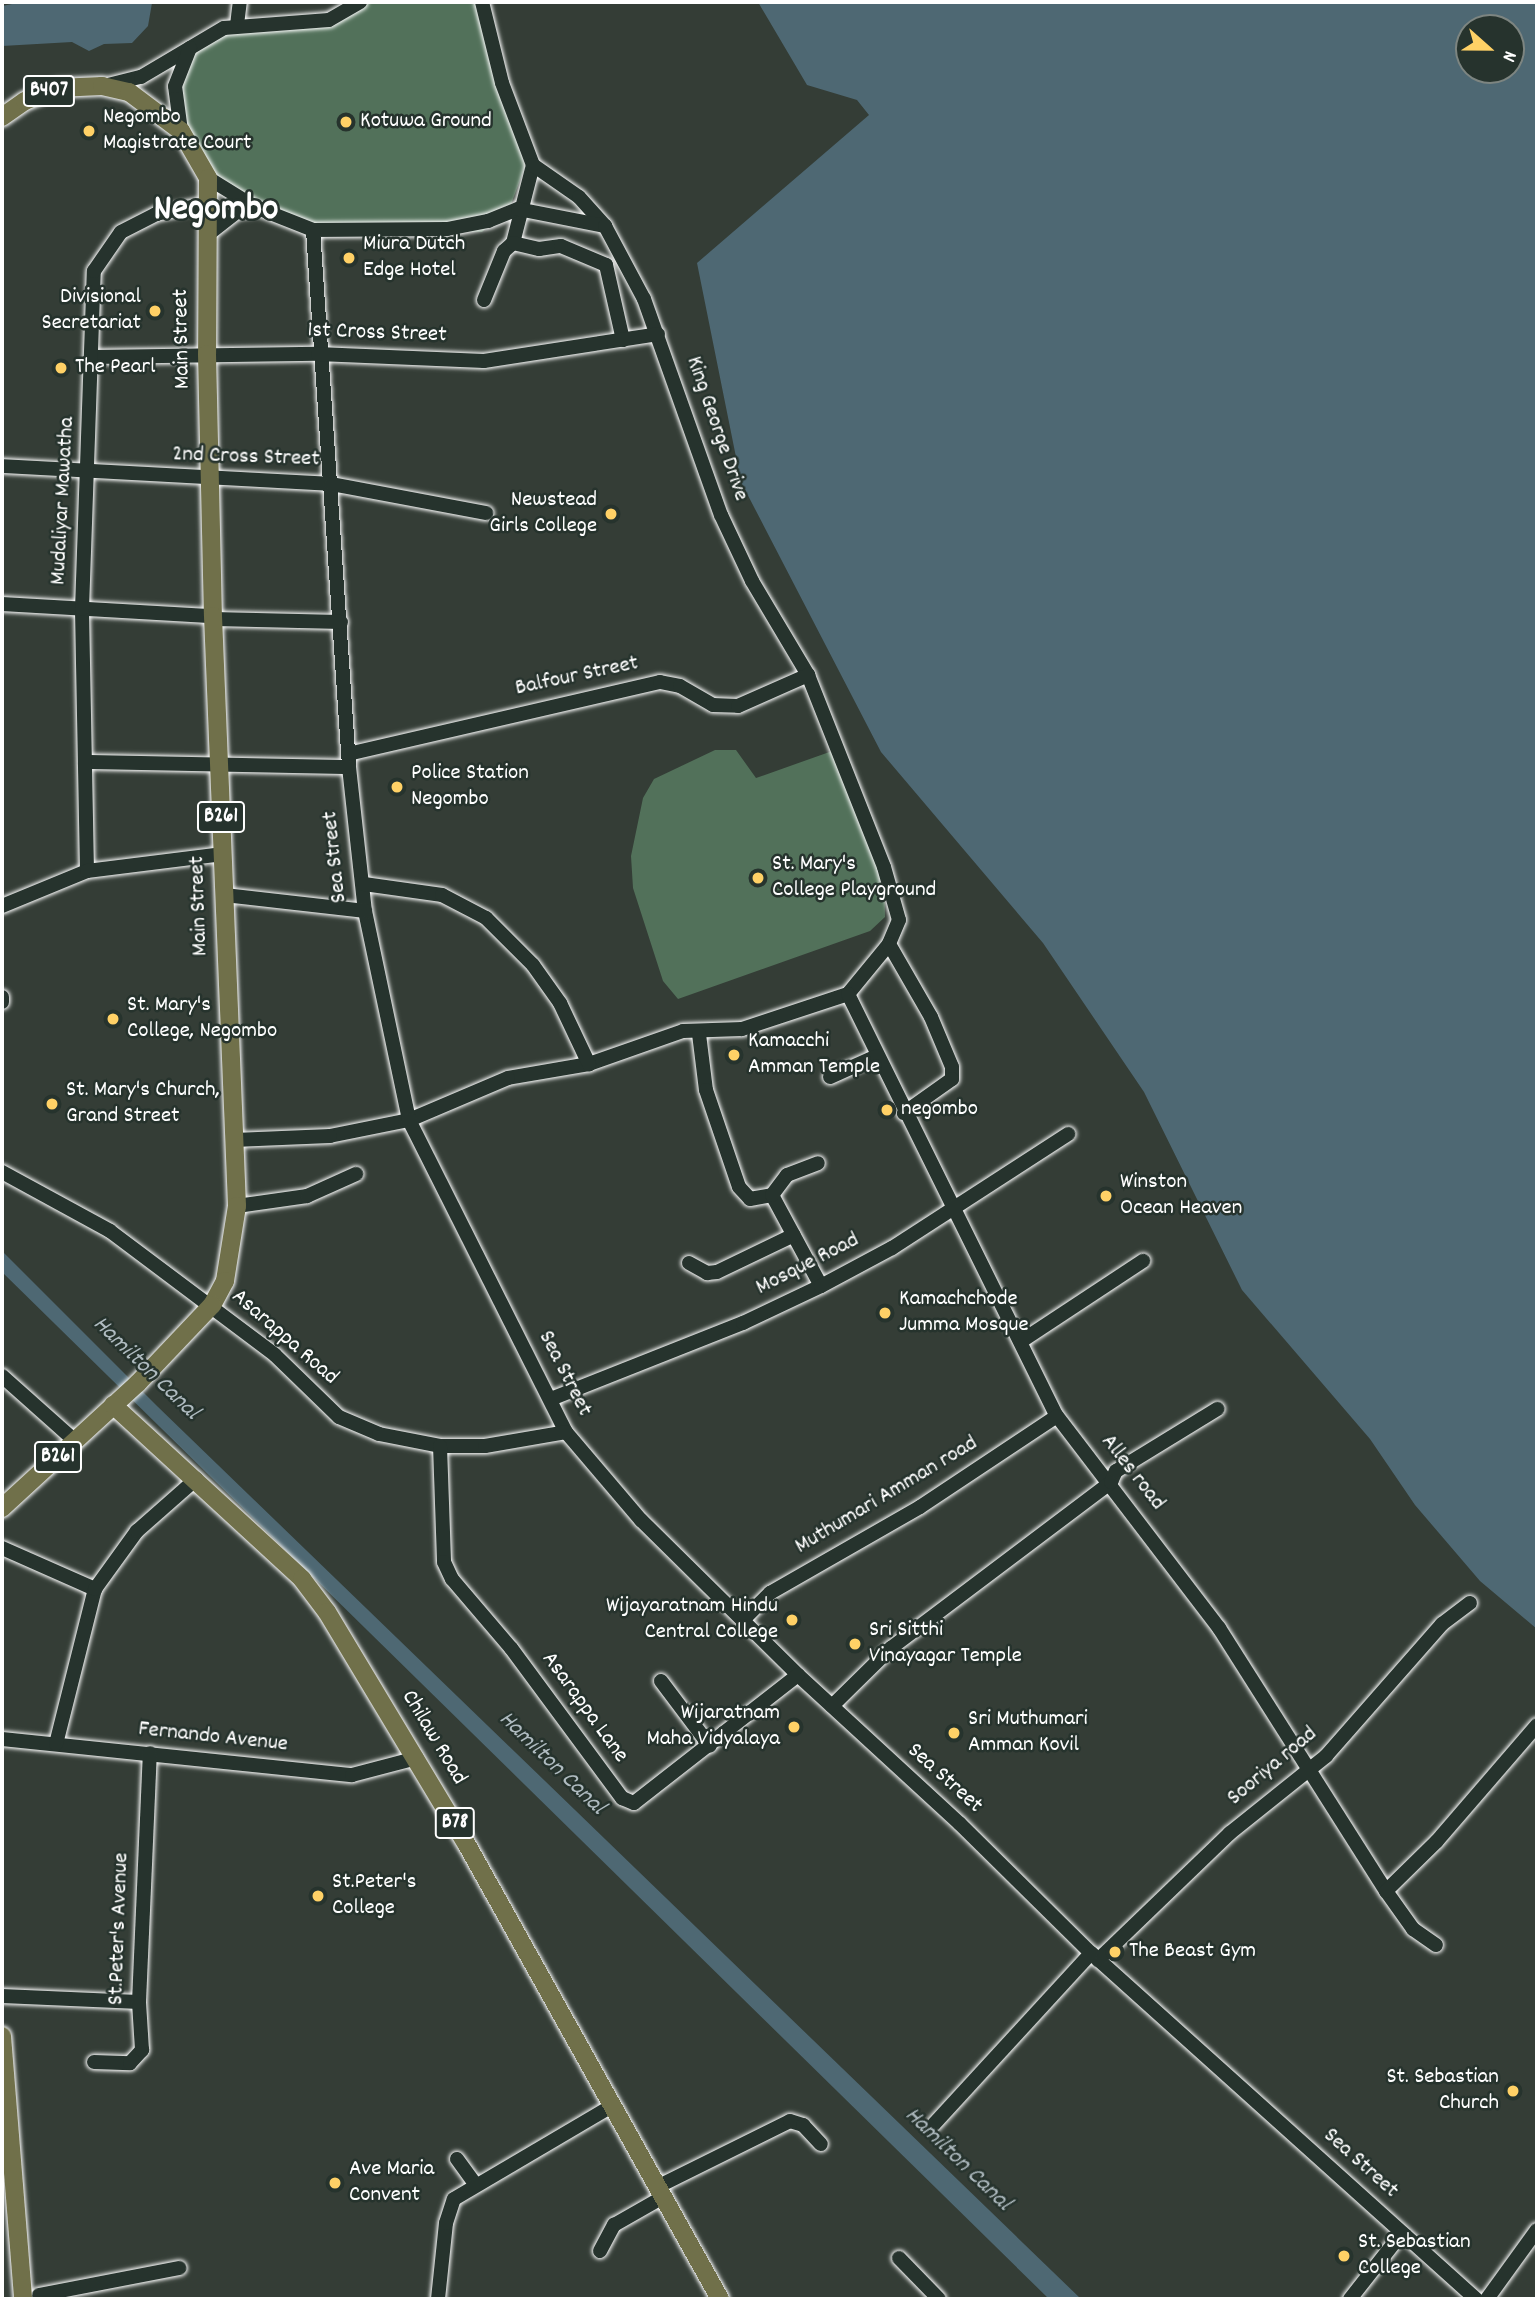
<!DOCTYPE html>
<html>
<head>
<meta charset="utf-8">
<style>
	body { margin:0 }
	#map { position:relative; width:1539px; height:2301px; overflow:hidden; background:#343d36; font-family:Dekko,sans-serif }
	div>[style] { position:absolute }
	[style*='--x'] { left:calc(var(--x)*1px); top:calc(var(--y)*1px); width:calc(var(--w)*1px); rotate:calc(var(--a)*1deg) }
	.green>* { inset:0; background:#52715a }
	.water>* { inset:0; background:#4e6873 }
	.roads { filter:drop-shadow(0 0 2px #fff) drop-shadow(0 0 2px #fff) }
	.minor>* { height:14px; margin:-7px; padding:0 7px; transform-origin:7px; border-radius:7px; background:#26332d }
	.major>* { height:18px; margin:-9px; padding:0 9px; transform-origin:9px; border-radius:9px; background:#70704a }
	.dots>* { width:19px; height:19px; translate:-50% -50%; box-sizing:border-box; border:4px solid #26332d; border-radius:50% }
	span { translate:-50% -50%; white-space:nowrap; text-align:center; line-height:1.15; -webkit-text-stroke:5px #26332d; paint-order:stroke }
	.shield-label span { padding:2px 5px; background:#26332d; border:2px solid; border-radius:5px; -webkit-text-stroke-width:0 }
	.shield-label { font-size:21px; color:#fff; font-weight:700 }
	.poi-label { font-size:23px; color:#fff }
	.left { translate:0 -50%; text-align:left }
	.right { translate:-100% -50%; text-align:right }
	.street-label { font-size:23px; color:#fff }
	.water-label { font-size:24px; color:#afbbc0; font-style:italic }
	.town-label { font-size:37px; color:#fff; font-weight:700 }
	.frame { position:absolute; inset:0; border:4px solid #fff; pointer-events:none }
	.north { position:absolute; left:1455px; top:14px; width:70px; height:70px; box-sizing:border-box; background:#26332d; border:2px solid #7d8581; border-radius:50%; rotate:111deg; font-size:19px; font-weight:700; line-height:28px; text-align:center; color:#fff }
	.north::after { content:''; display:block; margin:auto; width:24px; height:32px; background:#ffd166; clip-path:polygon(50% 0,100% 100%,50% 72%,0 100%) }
</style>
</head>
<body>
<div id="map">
	<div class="green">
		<div style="clip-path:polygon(360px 2px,482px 2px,525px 167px,510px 207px,482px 232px,313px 230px,208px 178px,176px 109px,180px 66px,215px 32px,304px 24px)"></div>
		<div style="clip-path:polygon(838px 749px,884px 867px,885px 917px,870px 931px,678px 999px,663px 981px,633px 888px,631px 856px,643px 798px,654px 779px,715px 750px,736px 750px,756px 778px)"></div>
	</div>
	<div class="water">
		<div style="clip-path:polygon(22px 2px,151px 2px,152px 3px,148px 26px,132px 43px,104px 44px,89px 51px,72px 42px,2px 46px,2px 6px)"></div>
		<div style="clip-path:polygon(evenodd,758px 2px,1537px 2px,1537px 1629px,1480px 1581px,1415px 1505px,1370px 1439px,1242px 1290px,1144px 1092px,1043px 943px,881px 752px,741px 482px,697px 263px,869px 115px,857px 100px,807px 85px,758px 2px,1469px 28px,1511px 28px,1511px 70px,1469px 70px,1469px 28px)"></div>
		<div style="clip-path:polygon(2px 1251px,157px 1406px,1081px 2299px,1049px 2299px,2px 1272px)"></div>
	</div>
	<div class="roads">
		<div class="minor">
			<div style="--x:482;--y:2;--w:83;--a:76.1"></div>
			<div style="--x:502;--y:83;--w:88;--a:69.3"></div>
			<div style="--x:533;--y:165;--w:81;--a:104.4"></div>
			<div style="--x:513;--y:243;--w:12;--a:138"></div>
			<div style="--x:504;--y:251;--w:53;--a:112.2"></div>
			<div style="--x:237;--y:25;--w:23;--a:-83"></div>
			<div style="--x:104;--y:86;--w:38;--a:-14"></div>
			<div style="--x:141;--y:77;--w:96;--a:-30.6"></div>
			<div style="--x:224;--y:28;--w:105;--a:-4.4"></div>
			<div style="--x:329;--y:20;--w:36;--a:-30"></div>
			<div style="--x:181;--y:131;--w:45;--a:-97.6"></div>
			<div style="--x:175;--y:86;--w:41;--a:-68.5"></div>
			<div style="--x:533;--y:165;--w:56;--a:34.8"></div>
			<div style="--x:579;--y:197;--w:39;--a:48"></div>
			<div style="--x:208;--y:178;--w:55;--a:31.7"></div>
			<div style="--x:255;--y:207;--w:62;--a:21.6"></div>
			<div style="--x:313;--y:230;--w:134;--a:-0.4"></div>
			<div style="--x:447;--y:229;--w:42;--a:-11"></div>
			<div style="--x:488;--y:221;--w:32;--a:-22"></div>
			<div style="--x:518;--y:209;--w:89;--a:11.1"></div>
			<div style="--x:605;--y:226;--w:83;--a:61.9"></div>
			<div style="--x:644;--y:299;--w:229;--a:70.4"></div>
			<div style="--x:721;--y:515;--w:73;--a:64.8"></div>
			<div style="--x:752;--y:581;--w:109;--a:59.2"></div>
			<div style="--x:808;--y:675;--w:206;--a:68.4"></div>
			<div style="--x:884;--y:867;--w:55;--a:74.2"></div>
			<div style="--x:899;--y:920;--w:26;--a:113"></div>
			<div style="--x:889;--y:944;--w:65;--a:129.4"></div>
			<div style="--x:848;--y:994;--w:112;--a:161.7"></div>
			<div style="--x:742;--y:1029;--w:59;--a:178.1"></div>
			<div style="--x:683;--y:1031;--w:100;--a:160.7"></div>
			<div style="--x:589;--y:1064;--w:82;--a:170.2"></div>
			<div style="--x:508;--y:1078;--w:108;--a:157"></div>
			<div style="--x:409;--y:1120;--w:81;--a:168.6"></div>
			<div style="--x:330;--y:1136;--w:96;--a:177.6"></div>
			<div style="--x:313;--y:230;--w:538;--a:86.16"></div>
			<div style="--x:349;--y:767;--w:145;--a:83.7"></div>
			<div style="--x:365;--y:911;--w:214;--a:78.1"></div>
			<div style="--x:409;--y:1120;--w:349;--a:63.3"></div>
			<div style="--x:566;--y:1432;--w:116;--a:49.6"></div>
			<div style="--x:641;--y:1520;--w:221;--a:44.6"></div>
			<div style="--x:798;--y:1675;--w:220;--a:42.6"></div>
			<div style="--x:960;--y:1824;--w:184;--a:44.6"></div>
			<div style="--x:1091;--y:1953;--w:518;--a:41.95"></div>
			<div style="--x:206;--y:236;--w:39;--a:-38"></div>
			<div style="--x:237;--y:212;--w:22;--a:-8"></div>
			<div style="--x:513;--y:243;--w:27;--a:13"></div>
			<div style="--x:539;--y:249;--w:22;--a:-8"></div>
			<div style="--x:561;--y:246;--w:49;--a:22.9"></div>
			<div style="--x:606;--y:265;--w:77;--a:77.2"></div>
			<div style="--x:94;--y:357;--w:224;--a:-0.8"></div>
			<div style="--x:318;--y:354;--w:166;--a:2.4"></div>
			<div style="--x:484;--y:361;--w:176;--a:-8.8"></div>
			<div style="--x:2;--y:466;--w:329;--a:3.1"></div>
			<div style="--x:331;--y:484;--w:158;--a:10.6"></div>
			<div style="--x:2;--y:604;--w:211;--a:3.3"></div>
			<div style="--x:214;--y:619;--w:127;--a:1.4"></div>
			<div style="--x:348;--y:754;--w:320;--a:-13"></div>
			<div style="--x:660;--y:682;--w:20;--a:11"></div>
			<div style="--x:680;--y:686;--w:38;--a:30"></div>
			<div style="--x:713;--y:705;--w:25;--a:2"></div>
			<div style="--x:738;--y:706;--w:77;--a:-23.9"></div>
			<div style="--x:85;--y:762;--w:264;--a:1.1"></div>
			<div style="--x:87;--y:871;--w:262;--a:-91.1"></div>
			<div style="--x:82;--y:609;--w:338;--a:-88"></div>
			<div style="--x:94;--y:271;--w:47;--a:-55.3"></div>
			<div style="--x:121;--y:232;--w:39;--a:-27"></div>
			<div style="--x:156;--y:214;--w:51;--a:-11.3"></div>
			<div style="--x:364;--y:884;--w:79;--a:8"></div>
			<div style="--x:442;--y:895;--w:50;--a:27.6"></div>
			<div style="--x:486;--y:918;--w:66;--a:45"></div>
			<div style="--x:533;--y:965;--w:47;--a:54.6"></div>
			<div style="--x:560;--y:1003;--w:68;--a:64.6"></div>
			<div style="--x:225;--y:895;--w:141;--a:6.5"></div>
			<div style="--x:2;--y:906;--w:92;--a:-22.4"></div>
			<div style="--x:87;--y:871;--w:137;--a:-7.1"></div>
			<div style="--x:889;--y:944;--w:84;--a:60.1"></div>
			<div style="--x:931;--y:1017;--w:54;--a:67.2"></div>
			<div style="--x:952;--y:1067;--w:12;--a:90"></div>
			<div style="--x:952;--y:1079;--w:59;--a:144.7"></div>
			<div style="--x:848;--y:994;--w:471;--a:63.7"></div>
			<div style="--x:1057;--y:1416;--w:267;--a:52.6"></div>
			<div style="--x:1219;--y:1628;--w:312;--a:57.6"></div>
			<div style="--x:1386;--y:1891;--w:47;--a:54.6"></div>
			<div style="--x:1413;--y:1929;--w:28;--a:35"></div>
			<div style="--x:2;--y:997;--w:5;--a:90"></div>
			<div style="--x:699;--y:1034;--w:56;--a:82.9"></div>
			<div style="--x:706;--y:1090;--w:102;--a:71.2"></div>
			<div style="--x:739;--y:1187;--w:16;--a:47"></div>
			<div style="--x:750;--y:1199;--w:22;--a:-10"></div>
			<div style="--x:772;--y:1195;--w:103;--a:61.7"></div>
			<div style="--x:830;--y:1077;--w:51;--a:-24.1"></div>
			<div style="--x:2;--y:1172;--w:123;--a:28.6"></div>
			<div style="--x:110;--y:1231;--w:206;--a:36.9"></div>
			<div style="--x:275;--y:1355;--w:89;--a:44.1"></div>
			<div style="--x:339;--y:1417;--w:43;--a:23"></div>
			<div style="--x:379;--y:1434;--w:62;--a:11.1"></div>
			<div style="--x:440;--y:1446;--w:45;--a:0"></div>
			<div style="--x:485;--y:1446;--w:82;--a:-9.8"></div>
			<div style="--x:772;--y:1195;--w:25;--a:-53"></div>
			<div style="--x:787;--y:1175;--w:33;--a:-21"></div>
			<div style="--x:237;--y:1206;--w:71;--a:-8.1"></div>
			<div style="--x:307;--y:1196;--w:54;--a:-24.2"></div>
			<div style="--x:689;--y:1263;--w:21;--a:29"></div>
			<div style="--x:707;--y:1273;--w:10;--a:-6"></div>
			<div style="--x:717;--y:1272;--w:85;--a:-25.7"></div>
			<div style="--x:1023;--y:1340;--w:144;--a:-33.4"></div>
			<div style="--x:2;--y:1376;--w:98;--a:41.7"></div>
			<div style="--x:551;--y:1399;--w:206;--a:-21.6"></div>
			<div style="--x:743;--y:1323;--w:86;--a:-25.4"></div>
			<div style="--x:821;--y:1286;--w:81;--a:-28.2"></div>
			<div style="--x:892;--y:1248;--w:210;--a:-32.9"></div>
			<div style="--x:440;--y:1446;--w:116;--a:88"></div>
			<div style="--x:444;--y:1562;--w:19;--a:65"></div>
			<div style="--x:452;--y:1579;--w:91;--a:49.5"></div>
			<div style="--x:511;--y:1648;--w:187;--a:53.5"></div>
			<div style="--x:622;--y:1798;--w:13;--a:23"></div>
			<div style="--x:634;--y:1803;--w:208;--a:-38"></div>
			<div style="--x:2;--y:1548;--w:102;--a:23.8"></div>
			<div style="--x:744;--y:1619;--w:37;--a:-45"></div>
			<div style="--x:770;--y:1593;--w:173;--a:-29.8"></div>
			<div style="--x:920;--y:1507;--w:164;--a:-33.6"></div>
			<div style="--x:661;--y:1681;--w:81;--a:53"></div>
			<div style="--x:832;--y:1706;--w:83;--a:-44.5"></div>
			<div style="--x:891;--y:1648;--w:276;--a:-37"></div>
			<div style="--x:1111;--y:1482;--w:12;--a:-66"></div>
			<div style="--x:1116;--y:1471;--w:119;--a:-31.5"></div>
			<div style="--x:2;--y:1739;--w:352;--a:5.9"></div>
			<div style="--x:352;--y:1775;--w:67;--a:-14.7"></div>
			<div style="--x:56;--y:1744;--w:160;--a:-75.9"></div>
			<div style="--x:95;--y:1589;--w:72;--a:-54.1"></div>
			<div style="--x:137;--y:1531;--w:79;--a:-41.4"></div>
			<div style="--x:1386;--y:1891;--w:71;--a:-44.4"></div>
			<div style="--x:1437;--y:1841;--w:153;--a:-49.2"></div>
			<div style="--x:1098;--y:1960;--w:183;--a:-43.9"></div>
			<div style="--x:1230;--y:1833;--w:123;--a:-38.7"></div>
			<div style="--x:1326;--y:1756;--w:176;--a:-48.7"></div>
			<div style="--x:1442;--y:1624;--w:35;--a:-37"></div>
			<div style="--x:2;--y:1996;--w:137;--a:2.5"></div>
			<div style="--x:94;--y:2062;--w:36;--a:2"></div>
			<div style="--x:130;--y:2063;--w:18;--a:-47"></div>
			<div style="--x:142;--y:2050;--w:48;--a:-93.6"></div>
			<div style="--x:139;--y:2002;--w:249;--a:-87.5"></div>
			<div style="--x:934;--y:2124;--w:232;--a:-47.4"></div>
			<div style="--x:457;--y:2159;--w:32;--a:54"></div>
			<div style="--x:657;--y:2187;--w:148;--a:-26.4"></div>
			<div style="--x:790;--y:2121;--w:14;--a:17"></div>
			<div style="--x:803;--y:2125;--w:26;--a:47"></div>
			<div style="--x:600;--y:2251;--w:30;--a:-62"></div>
			<div style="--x:614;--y:2225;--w:56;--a:-29.7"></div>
			<div style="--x:899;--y:2258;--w:57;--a:45.7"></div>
			<div style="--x:39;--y:2295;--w:143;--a:-10.9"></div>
			<div style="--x:438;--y:2299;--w:76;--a:-84"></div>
			<div style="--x:446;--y:2223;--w:25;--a:-72"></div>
			<div style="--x:454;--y:2199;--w:183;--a:-30.5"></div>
			<div style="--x:1350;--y:2299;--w:84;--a:-51.8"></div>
			<div style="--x:1487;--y:2299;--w:85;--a:-54.1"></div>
		</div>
		<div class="major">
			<div style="--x:2;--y:117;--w:28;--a:-35"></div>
			<div style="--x:25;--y:101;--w:35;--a:-22"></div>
			<div style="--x:57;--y:88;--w:45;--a:-2.5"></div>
			<div style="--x:102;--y:86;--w:28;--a:13"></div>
			<div style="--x:129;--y:92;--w:65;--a:36.9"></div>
			<div style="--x:181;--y:131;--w:54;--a:60.1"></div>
			<div style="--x:208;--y:178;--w:176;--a:90.3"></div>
			<div style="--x:207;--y:354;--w:262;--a:88.7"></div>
			<div style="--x:213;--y:616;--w:590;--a:87.67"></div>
			<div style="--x:237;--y:1206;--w:76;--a:99.1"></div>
			<div style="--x:225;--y:1281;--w:27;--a:118"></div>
			<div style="--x:212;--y:1305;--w:108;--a:133.5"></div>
			<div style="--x:138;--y:1383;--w:185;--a:137.4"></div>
			<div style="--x:113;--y:1405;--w:257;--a:42.6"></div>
			<div style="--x:302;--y:1579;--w:41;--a:52.9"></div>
			<div style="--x:327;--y:1612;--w:270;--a:59"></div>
			<div style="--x:466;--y:1843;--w:522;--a:60.88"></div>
			<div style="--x:2;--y:2036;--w:264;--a:85.4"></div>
		</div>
	</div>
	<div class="dots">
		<div style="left:346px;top:122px;background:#ffd166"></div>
		<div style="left:89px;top:131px;background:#ffd166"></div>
		<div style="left:349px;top:258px;background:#ffd166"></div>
		<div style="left:155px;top:311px;background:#ffd166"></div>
		<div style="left:61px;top:368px;background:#ffd166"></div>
		<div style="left:611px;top:514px;background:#ffd166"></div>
		<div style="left:397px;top:787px;background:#ffd166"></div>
		<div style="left:758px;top:878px;background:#ffd166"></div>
		<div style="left:113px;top:1019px;background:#ffd166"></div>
		<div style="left:734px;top:1055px;background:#ffd166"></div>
		<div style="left:52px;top:1104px;background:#ffd166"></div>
		<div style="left:887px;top:1110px;background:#ffd166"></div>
		<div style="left:1106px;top:1196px;background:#ffd166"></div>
		<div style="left:885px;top:1313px;background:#ffd166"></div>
		<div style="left:792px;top:1620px;background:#ffd166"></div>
		<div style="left:855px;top:1644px;background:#ffd166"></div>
		<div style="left:794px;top:1727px;background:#ffd166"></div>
		<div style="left:954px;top:1733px;background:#ffd166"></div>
		<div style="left:318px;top:1896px;background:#ffd166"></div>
		<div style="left:1115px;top:1952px;background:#ffd166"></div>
		<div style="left:1513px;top:2091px;background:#ffd166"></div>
		<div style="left:335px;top:2183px;background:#ffd166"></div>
		<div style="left:1344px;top:2256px;background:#ffd166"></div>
	</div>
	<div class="shield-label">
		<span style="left:49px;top:91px">B407</span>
		<span style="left:221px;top:817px">B261</span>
		<span style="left:58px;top:1457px">B261</span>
		<span style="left:455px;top:1823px">B78</span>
	</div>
	<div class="poi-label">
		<span class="left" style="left:103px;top:131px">Negombo<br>Magistrate Court</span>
		<span class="left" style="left:360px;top:122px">Kotuwa Ground</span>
		<span class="left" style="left:363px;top:258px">Miura Dutch<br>Edge Hotel</span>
		<span class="right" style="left:141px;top:311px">Divisional<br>Secretariat</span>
		<span class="left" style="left:75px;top:368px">The Pearl</span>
		<span class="right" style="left:597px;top:514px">Newstead<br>Girls College</span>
		<span class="left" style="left:411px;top:787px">Police Station<br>Negombo</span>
		<span class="left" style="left:772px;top:878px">St. Mary's<br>College Playground</span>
		<span class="left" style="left:127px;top:1019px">St. Mary's<br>College, Negombo</span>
		<span class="left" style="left:748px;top:1055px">Kamacchi<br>Amman Temple</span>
		<span class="left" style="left:66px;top:1104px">St. Mary's Church,<br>Grand Street</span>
		<span class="left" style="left:901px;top:1110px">negombo</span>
		<span class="left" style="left:1120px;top:1196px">Winston<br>Ocean Heaven</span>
		<span class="left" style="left:899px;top:1313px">Kamachchode<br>Jumma Mosque</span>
		<span class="right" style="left:778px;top:1620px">Wijayaratnam Hindu<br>Central College</span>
		<span class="left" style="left:869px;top:1644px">Sri Sitthi<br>Vinayagar Temple</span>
		<span class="right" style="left:780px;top:1727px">Wijaratnam<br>Maha Vidyalaya</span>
		<span class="left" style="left:968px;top:1733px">Sri Muthumari<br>Amman Kovil</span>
		<span class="left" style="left:332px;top:1896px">St.Peter's<br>College</span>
		<span class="left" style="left:1129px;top:1952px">The Beast Gym</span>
		<span class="right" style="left:1499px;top:2091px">St. Sebastian<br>Church</span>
		<span class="left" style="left:349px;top:2183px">Ave Maria<br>Convent</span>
		<span class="left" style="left:1358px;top:2256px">St. Sebastian<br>College</span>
	</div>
	<div class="street-label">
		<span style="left:377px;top:334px;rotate:2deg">1st Cross Street</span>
		<span style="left:183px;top:339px;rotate:-91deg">Main Street</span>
		<span style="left:716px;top:429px;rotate:71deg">King George Drive</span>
		<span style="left:246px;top:458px;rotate:2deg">2nd Cross Street</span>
		<span style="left:64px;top:501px;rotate:-87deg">Mudaliyar Mawatha</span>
		<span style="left:577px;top:677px;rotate:-12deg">Balfour Street</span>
		<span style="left:336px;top:857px;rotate:-96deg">Sea Street</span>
		<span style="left:200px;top:906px;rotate:-92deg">Main Street</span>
		<span style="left:808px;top:1265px;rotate:-27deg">Mosque Road</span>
		<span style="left:284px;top:1338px;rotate:41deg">Asarappa Road</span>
		<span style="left:564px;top:1374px;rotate:63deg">Sea Street</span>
		<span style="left:1132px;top:1473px;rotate:52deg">Alles road</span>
		<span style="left:887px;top:1496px;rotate:-31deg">Muthumari Amman road</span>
		<span style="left:584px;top:1708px;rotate:54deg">Asarappa Lane</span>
		<span style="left:213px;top:1738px;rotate:6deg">Fernando Avenue</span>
		<span style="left:433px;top:1738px;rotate:59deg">Chilaw Road</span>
		<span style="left:1273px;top:1767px;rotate:-40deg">Sooriya road</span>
		<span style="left:944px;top:1779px;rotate:42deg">Sea Street</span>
		<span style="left:120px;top:1929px;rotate:-88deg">St.Peter's Avenue</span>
		<span style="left:1360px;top:2164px;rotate:42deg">Sea Street</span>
	</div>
	<div class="water-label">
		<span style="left:145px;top:1369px;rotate:44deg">Hamilton Canal</span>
		<span style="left:551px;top:1764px;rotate:44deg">Hamilton Canal</span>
		<span style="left:957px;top:2160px;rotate:44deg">Hamilton Canal</span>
	</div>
	<div class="town-label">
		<span style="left:216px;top:211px">Negombo</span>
	</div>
	<div class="frame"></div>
	<div class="north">N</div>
</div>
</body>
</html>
